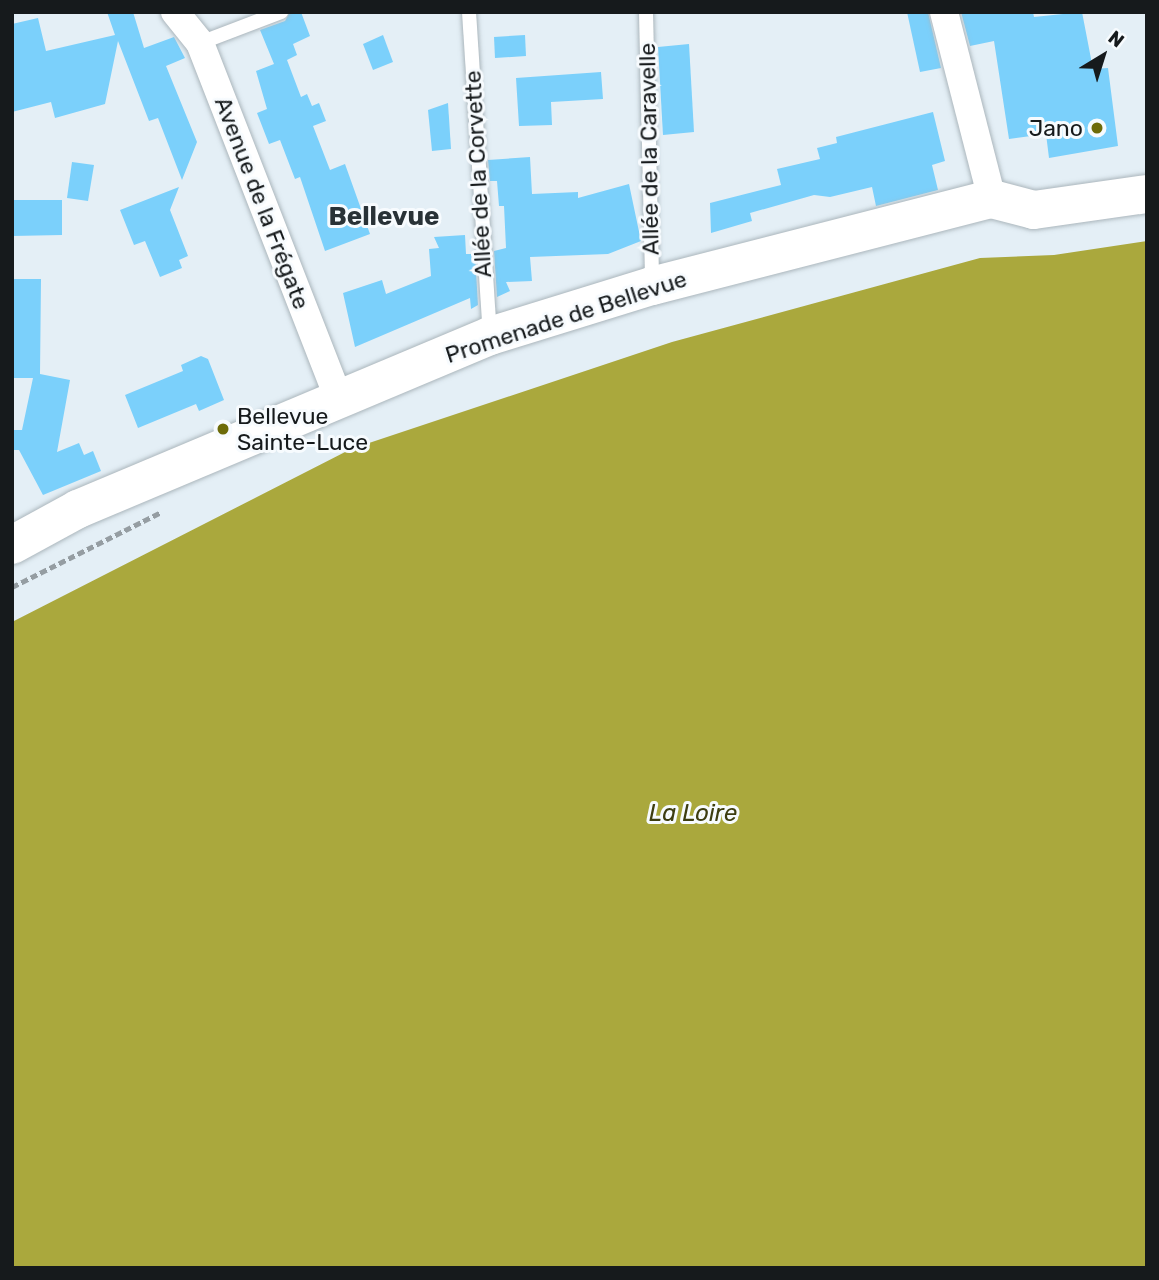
<!DOCTYPE html>
<html>
<head>
<meta charset="utf-8">
<style>
	body { margin:0 }
	#map { position:relative; width:1159px; height:1280px; overflow:hidden; background:#e4eff6; font-family:Rubik,sans-serif }
	div>[style] { position:absolute }
	[style*='--x'] { left:calc(var(--x)*1px); top:calc(var(--y)*1px); width:calc(var(--w)*1px); rotate:calc(var(--a)*1deg) }
	.water>* { inset:0; background:#aaa83d }
	.building>* { inset:0; background:#7bd0fb }
	.path>* { height:4.5px; margin-top:-2.25px; transform-origin:0; background:repeating-linear-gradient(90deg,#959da2 0 7px,transparent 0 10.5px) }
	.roads { filter:drop-shadow(0 0 2px #abb6bc) drop-shadow(0 0 2px #abb6bc) }
	.lane>* { height:14px; margin:-7px; padding:0 7px; transform-origin:7px; border-radius:7px; background:#fff }
	.street>* { height:28px; margin:-14px; padding:0 14px; transform-origin:14px; border-radius:14px; background:#fff }
	.secondary>* { height:38px; margin:-19px; padding:0 19px; transform-origin:19px; border-radius:19px; background:#fff }
	.dots>* { width:19px; height:19px; translate:-50% -50%; box-sizing:border-box; border:4px solid #f7fbfe; border-radius:50% }
	span { translate:-50% -50%; white-space:nowrap; text-align:center; line-height:1.15; -webkit-text-stroke:6px #f7fbfe; paint-order:stroke }
	.poi-label { font-size:23px; color:#161a1c }
	.right { translate:-100% -50%; text-align:right }
	.left { translate:0 -50%; text-align:left }
	.street-label { font-size:23px; color:#161a1c }
	.water-label { font-size:24px; color:#3d3d10; font-style:italic }
	.quarter-label { font-size:26px; color:#293237; font-weight:700 }
	.frame { position:absolute; inset:0; border:14px solid #161a1c; pointer-events:none }
	.north { position:absolute; left:1068px; top:21px; width:70px; height:70px; -webkit-text-stroke:5px #f7fbfe; paint-order:stroke; rotate:38deg; font-size:19px; font-weight:700; line-height:28px; text-align:center; color:#161a1c }
	.north::after { content:''; display:block; margin:auto; width:24px; height:32px; background:#161a1c; clip-path:polygon(50% 0,100% 100%,50% 72%,0 100%) }
</style>
</head>
<body>
<div id="map">
	<div class="water">
		<div style="clip-path:polygon(1147px 241px,1147px 1268px,12px 1268px,12px 622px,351px 449px,672px 342px,980px 258px,1054px 255px)"></div>
	</div>
	<div class="building">
		<div style="clip-path:polygon(107px 12px,133px 12px,144px 48px,174px 37px,185px 58px,166px 66px,197px 142px,182px 180px,158px 118px,149px 121px,118px 41px,105px 104px,55px 118px,51px 102px,12px 112px,12px 24px,38px 18px,46px 51px,115px 35px)"></div>
		<div style="clip-path:polygon(290px 12px,301px 12px,310px 36px,293px 44px,297px 55px,287px 60px,301px 97px,307px 94px,312px 106px,319px 103px,326px 121px,313px 126px,330px 170px,345px 164px,370px 234px,325px 251px,300px 177px,295px 179px,280px 140px,269px 144px,257px 113px,267px 109px,256px 71px,274px 64px,260px 30px,285px 21px)"></div>
		<div style="clip-path:polygon(907px 12px,928px 12px,941px 68px,920px 72px)"></div>
		<div style="clip-path:polygon(961px 12px,1033px 12px,1034px 17px,1082px 12px,1093px 69px,1108px 68px,1118px 146px,1049px 158px,1046px 134px,1009px 139px,994px 41px,970px 46px)"></div>
		<div style="clip-path:polygon(383px 35px,393px 62px,373px 70px,363px 44px)"></div>
		<div style="clip-path:polygon(525px 35px,526px 56px,495px 58px,494px 37px)"></div>
		<div style="clip-path:polygon(689px 44px,694px 132px,663px 135px,658px 47px)"></div>
		<div style="clip-path:polygon(601px 72px,603px 99px,551px 102px,552px 125px,519px 126px,516px 78px)"></div>
		<div style="clip-path:polygon(448px 103px,451px 149px,432px 151px,428px 110px)"></div>
		<div style="clip-path:polygon(933px 112px,945px 161px,932px 165px,938px 190px,876px 206px,872px 187px,830px 197px,814px 195px,750px 213px,752px 221px,711px 233px,710px 203px,781px 185px,777px 169px,820px 159px,817px 148px,837px 143px,836px 137px)"></div>
		<div style="clip-path:polygon(530px 157px,532px 194px,578px 192px,578px 198px,629px 184px,641px 241px,608px 254px,530px 257px,532px 281px,506px 282px,510px 291px,497px 297px,494px 251px,506px 248px,504px 206px,499px 206px,497px 181px,490px 181px,488px 160px)"></div>
		<div style="clip-path:polygon(72px 162px,94px 165px,88px 201px,67px 198px)"></div>
		<div style="clip-path:polygon(179px 187px,170px 210px,188px 256px,179px 260px,182px 268px,160px 277px,145px 241px,134px 245px,120px 210px)"></div>
		<div style="clip-path:polygon(12px 200px,62px 200px,62px 235px,12px 236px)"></div>
		<div style="clip-path:polygon(465px 235px,466px 254px,475px 254px,478px 305px,471px 309px,470px 298px,355px 347px,343px 293px,382px 280px,386px 294px,431px 276px,429px 249px,439px 248px,434px 237px)"></div>
		<div style="clip-path:polygon(14px 279px,41px 279px,40px 374px,70px 380px,57px 452px,79px 443px,84px 455px,93px 451px,101px 471px,43px 495px,19px 450px,12px 450px,12px 430px,22px 430px,33px 378px,12px 378px)"></div>
		<div style="clip-path:polygon(201px 356px,208px 359px,224px 400px,199px 411px,196px 404px,138px 428px,125px 395px,183px 371px,181px 365px)"></div>
	</div>
	<div class="path">
		<div style="--x:12;--y:587;--w:167;--a:-26.7"></div>
	</div>
	<div class="roads">
		<div class="lane">
			<div style="--x:469;--y:12;--w:324;--a:86.3"></div>
			<div style="--x:646;--y:12;--w:272;--a:88.7"></div>
			<div style="--x:200;--y:43;--w:87;--a:-20.9"></div>
		</div>
		<div class="street">
			<div style="--x:175;--y:12;--w:40;--a:51"></div>
			<div style="--x:200;--y:43;--w:382;--a:68.7"></div>
			<div style="--x:944;--y:12;--w:193;--a:75.6"></div>
		</div>
		<div class="secondary">
			<div style="--x:12;--y:545;--w:75;--a:-28.6"></div>
			<div style="--x:78;--y:509;--w:447;--a:-22.8"></div>
			<div style="--x:490;--y:336;--w:170;--a:-17.2"></div>
			<div style="--x:652;--y:286;--w:351;--a:-14.4"></div>
			<div style="--x:992;--y:199;--w:43;--a:14.7"></div>
			<div style="--x:1034;--y:210;--w:114;--a:-8.1"></div>
		</div>
	</div>
	<div class="dots">
		<div style="left:1097px;top:128px;background:#6d6b09"></div>
		<div style="left:223px;top:429px;background:#6d6b09"></div>
	</div>
	<div class="poi-label">
		<span class="right" style="left:1083px;top:128px">Jano</span>
		<span class="left" style="left:237px;top:429px">Bellevue<br>Sainte-Luce</span>
	</div>
	<div class="street-label">
		<span style="left:649px;top:149px;rotate:-91deg">Allée de la Caravelle</span>
		<span style="left:478px;top:174px;rotate:-93deg">Allée de la Corvette</span>
		<span style="left:262px;top:203px;rotate:69deg">Avenue de la Frégate</span>
		<span style="left:566px;top:317px;rotate:-18deg">Promenade de Bellevue</span>
	</div>
	<div class="water-label">
		<span style="left:693px;top:814px">La Loire</span>
	</div>
	<div class="quarter-label">
		<span style="left:384px;top:217px">Bellevue</span>
	</div>
	<div class="frame"></div>
	<div class="north">N</div>
</div>
</body>
</html>
